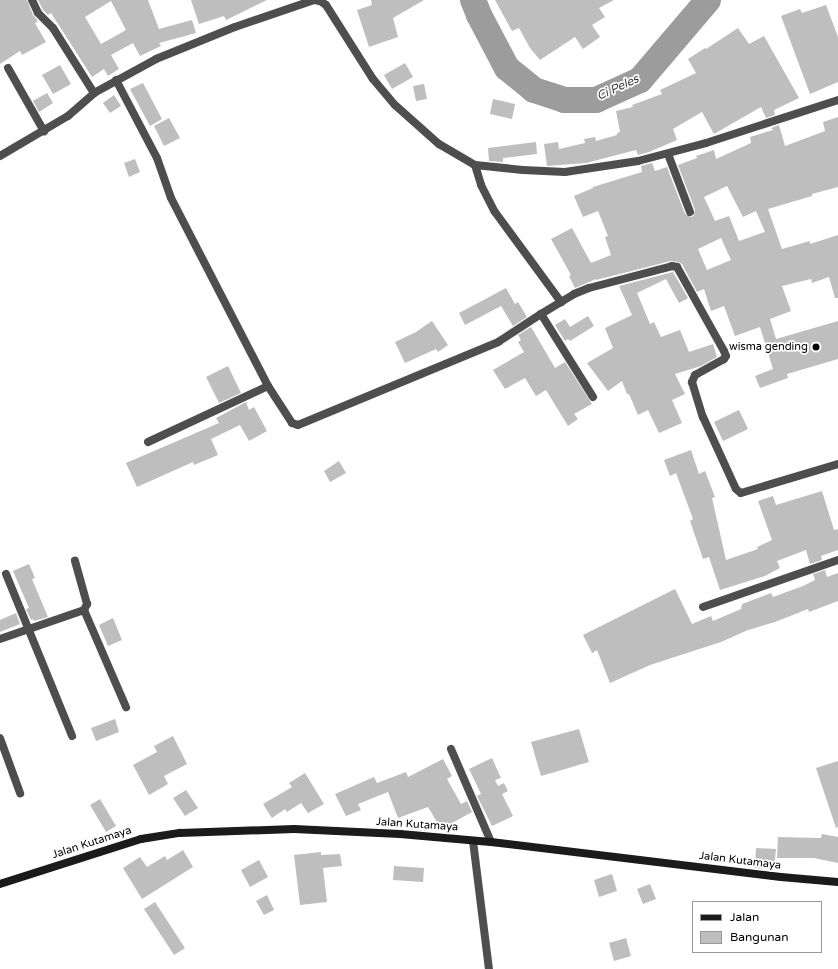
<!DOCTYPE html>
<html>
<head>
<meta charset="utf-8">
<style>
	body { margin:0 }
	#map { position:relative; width:838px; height:969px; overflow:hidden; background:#fff; font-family:"Varela Round",sans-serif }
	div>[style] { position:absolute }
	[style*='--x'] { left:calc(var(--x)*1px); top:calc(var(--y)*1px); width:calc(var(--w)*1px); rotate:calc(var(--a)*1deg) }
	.river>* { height:26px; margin:-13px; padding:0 13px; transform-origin:13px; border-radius:13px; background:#9c9c9c }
	.building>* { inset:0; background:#bebebe }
	.street>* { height:8px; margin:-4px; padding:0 4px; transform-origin:4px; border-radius:4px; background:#4e4e4e }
	.secondary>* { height:8px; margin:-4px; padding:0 4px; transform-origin:4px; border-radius:4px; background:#1b1b1b }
	.dots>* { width:11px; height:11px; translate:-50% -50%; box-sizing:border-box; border:2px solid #fff; border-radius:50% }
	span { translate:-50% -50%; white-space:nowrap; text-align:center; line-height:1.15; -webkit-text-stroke:3.5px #fff; paint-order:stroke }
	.poi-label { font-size:11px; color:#000 }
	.right { translate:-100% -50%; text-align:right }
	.street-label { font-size:11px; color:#000 }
	.water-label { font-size:12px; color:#3d3d3d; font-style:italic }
	.legend { position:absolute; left:692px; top:901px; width:130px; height:52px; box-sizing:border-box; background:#fff; border:1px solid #999; margin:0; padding:5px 7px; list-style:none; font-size:12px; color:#000 }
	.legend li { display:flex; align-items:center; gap:8px; height:20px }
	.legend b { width:20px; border:1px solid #999 }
</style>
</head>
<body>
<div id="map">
	<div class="river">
		<div style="--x:473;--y:0;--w:16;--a:68"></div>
		<div style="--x:479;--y:15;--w:60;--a:62.2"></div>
		<div style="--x:507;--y:68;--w:35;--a:39"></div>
		<div style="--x:534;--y:90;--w:32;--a:18"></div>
		<div style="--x:564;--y:100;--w:32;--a:0"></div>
		<div style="--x:596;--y:100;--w:48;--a:-24.4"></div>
		<div style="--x:640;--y:80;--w:105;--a:-49.6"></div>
	</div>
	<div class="building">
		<div style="clip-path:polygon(0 0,27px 0,33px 15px,38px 21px,35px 23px,46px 42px,22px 55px,20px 51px,0 64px)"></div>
		<div style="clip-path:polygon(evenodd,38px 0,148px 0,159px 29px,192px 20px,196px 33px,159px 43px,161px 46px,140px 56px,133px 43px,111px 55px,119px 69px,108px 76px,104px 69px,92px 77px,51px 13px,48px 15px,43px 10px,38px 0,111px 1px,126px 30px,101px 44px,85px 17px,111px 1px)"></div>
		<div style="clip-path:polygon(191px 0,267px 0,226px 20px,224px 16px,199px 24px)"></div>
		<div style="clip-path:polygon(371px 0,424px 0,393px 18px,398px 37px,369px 47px,357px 10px,372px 5px)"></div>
		<div style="clip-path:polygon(495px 0,614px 0,599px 8px,605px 17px,592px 25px,600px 37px,583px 49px,575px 37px,540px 60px,530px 48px,519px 28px,512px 31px)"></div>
		<div style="clip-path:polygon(826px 5px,838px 37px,838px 82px,810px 94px,781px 16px,800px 9px,802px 13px)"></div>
		<div style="clip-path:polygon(738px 28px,749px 44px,764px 36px,799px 98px,774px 110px,775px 115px,766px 118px,761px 107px,714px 134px,702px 112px,673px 129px,677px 140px,649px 152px,638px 155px,636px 150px,586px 163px,547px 166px,544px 144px,558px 142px,559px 149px,585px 143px,584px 139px,595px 137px,596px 141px,617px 135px,617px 133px,620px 132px,616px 111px,633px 107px,632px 105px,662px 94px,660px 90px,696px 73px,688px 59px,705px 48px,706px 49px)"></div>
		<div style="clip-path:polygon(405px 63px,413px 77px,392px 89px,384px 75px)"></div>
		<div style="clip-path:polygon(60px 65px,71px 84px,53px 94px,42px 75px)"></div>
		<div style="clip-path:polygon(143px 83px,162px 119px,150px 126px,130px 89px)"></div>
		<div style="clip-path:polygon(424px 84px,427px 99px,416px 101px,413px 86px)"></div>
		<div style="clip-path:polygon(47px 93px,53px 103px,39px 112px,33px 101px)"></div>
		<div style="clip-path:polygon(114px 95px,121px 106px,110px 113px,103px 103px)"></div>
		<div style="clip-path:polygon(493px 99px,515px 104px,512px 119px,490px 114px)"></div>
		<div style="clip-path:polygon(evenodd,838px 117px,838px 187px,812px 194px,812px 196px,768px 209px,782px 249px,810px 241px,810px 244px,838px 235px,838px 298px,835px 298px,829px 277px,812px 283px,811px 279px,782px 286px,791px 311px,770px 319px,776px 339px,838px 321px,838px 359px,787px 374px,788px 378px,760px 388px,755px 376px,773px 369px,760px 327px,735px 336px,724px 306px,711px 311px,704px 289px,697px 292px,682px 264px,678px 262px,671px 261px,596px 280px,596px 279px,575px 288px,569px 276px,571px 275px,551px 239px,572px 228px,591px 263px,611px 255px,605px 237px,608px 236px,598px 211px,583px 217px,574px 196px,593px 188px,593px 187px,642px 172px,641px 166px,652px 163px,655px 171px,667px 167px,685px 214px,692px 217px,694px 215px,695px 210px,678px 165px,697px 158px,696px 156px,714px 150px,716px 159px,751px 143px,750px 137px,773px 130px,771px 128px,779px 125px,785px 146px,825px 131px,823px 122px,838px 117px,727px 186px,743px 217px,756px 211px,765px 232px,739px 241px,729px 216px,715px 221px,704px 197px,727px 186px,838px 117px,721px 238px,731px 260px,707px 270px,698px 249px,721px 238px)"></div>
		<div style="clip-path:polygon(169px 118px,180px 138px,164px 146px,154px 126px)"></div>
		<div style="clip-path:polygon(536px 142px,537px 154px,503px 158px,503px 162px,489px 161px,488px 148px)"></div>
		<div style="clip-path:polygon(135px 159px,140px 172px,129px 177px,124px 163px)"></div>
		<div style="clip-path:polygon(673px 272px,688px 298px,679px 303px,666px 279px,637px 293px,650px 324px,654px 322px,661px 337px,680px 330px,689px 352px,713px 344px,717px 357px,701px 366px,675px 374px,685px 394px,672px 400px,682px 423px,659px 433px,648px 410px,638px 415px,629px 394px,627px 394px,622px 381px,608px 391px,587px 363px,613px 348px,605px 328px,632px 315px,619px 286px)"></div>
		<div style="clip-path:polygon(506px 288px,515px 304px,518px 302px,527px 317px,513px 326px,501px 306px,465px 325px,459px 313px)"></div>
		<div style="clip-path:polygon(588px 316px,594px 326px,570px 341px,568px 339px,565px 341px,555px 325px,565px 319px,570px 327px)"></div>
		<div style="clip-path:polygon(432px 321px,448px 345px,438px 352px,436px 349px,405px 363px,395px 342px,416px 332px)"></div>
		<div style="clip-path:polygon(531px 327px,555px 368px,565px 362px,592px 404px,574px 414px,578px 419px,568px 426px,546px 390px,536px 396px,525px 378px,505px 389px,493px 370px,524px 352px,518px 342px,521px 340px,518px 335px)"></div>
		<div style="clip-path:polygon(228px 366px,241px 393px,219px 403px,206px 377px)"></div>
		<div style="clip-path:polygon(246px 402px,249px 410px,254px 407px,267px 431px,249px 441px,240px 425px,211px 439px,218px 455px,194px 465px,193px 462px,137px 487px,126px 463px,219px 423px,216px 418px)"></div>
		<div style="clip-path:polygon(739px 410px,748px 429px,723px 441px,714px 422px)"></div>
		<div style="clip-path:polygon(691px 450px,699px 474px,705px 471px,715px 497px,712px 498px,726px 560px,758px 549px,757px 547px,772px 540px,758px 501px,773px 496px,776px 505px,822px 491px,834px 530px,838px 529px,838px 550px,821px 556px,822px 560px,810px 564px,806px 550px,777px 561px,780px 568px,765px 576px,720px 590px,709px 557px,703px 559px,690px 521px,693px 519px,676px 473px,670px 476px,664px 460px)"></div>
		<div style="clip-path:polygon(339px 461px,346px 473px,330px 482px,324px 471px)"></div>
		<div style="clip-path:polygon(29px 564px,35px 578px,32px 579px,48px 617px,34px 621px,33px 619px,31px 620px,26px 609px,29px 608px,13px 571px)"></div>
		<div style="clip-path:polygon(825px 570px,827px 577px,838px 573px,838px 601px,809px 612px,808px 609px,775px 622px,748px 630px,721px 642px,650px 665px,610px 683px,597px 650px,592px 653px,583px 635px,675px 589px,692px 624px,711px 616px,713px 621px,741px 609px,742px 604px,771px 593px,773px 597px,803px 586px,815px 580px,813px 574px)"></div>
		<div style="clip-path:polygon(16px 613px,20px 624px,0 632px,0 620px)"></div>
		<div style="clip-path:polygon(113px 618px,122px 640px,108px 646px,99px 625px)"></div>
		<div style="clip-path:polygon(115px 719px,119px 732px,96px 741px,91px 728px)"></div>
		<div style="clip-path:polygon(579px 729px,589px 762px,541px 776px,531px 742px)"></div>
		<div style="clip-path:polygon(173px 736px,187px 764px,164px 776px,168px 784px,149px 795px,133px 765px,157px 752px,154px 746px)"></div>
		<div style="clip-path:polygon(492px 758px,501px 778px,495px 780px,498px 786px,504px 783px,508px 791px,502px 794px,513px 816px,492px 826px,477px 796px,481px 794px,469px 769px)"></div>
		<div style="clip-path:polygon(443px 759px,452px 776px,447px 779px,461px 804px,467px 801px,472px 812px,441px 829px,428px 807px,398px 818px,388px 792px,358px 804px,361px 810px,346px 816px,335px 794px,374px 777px,377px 783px,406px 772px,408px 777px)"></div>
		<div style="clip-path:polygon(838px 761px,838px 827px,836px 828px,816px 768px)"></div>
		<div style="clip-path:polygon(305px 773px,324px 804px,308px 813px,301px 803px,287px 812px,285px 809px,272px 818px,263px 804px,292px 787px,289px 783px)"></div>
		<div style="clip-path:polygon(186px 790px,198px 808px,185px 816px,173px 798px)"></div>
		<div style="clip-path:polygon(100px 799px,116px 826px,106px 832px,90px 805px)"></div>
		<div style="clip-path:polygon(822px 834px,838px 837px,838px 863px,814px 858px,777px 858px,778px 837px,821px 838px)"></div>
		<div style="clip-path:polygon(756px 848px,776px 849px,774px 869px,755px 868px)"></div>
		<div style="clip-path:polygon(183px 850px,193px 867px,142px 899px,123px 868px,140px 857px,147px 867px,165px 856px,167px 860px)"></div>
		<div style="clip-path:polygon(321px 852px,321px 855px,340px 854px,342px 866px,323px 868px,327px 902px,300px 905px,294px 855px)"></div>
		<div style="clip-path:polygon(259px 860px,268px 877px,250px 887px,241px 870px)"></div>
		<div style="clip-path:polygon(394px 866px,424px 868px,423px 882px,393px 880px)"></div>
		<div style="clip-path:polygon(612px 874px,617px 891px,599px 897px,594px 880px)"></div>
		<div style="clip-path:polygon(650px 884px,656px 899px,643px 904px,637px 889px)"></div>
		<div style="clip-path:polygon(267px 895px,274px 910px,264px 915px,256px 901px)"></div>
		<div style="clip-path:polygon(155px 902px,185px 948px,174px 955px,144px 909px)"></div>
		<div style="clip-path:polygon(626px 938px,631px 956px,614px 961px,609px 943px)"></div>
	</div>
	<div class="street">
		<div style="--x:32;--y:0;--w:14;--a:65"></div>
		<div style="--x:38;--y:13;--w:21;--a:45"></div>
		<div style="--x:53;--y:28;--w:77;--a:57.8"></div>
		<div style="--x:8;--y:68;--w:73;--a:60.3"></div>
		<div style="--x:116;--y:80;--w:88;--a:62.3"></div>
		<div style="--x:157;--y:158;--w:42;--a:70.7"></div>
		<div style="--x:171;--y:198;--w:212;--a:62.7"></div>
		<div style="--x:268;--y:386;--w:44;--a:57"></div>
		<div style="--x:292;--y:423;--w:6;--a:18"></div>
		<div style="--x:298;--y:425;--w:217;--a:-22.5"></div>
		<div style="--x:498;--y:342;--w:51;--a:-33.1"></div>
		<div style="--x:668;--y:154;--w:62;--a:69.2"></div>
		<div style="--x:0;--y:156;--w:79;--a:-30.5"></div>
		<div style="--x:68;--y:116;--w:35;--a:-41"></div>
		<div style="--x:94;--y:93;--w:71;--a:-28.7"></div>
		<div style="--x:156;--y:59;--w:85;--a:-22.1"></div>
		<div style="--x:235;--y:27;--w:83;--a:-18.9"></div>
		<div style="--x:314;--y:0;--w:6;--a:9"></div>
		<div style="--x:320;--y:1;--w:7;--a:34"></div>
		<div style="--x:326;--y:5;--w:88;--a:57.6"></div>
		<div style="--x:373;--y:79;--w:34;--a:50"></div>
		<div style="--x:395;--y:105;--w:59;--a:41.6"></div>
		<div style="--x:439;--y:144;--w:42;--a:30.3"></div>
		<div style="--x:475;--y:165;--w:48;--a:5.9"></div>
		<div style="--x:523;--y:170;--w:42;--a:2.7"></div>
		<div style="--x:565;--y:172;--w:74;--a:-8.6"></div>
		<div style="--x:638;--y:161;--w:70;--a:-14.8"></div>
		<div style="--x:706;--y:143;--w:139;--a:-18"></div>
		<div style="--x:475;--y:165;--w:21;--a:73"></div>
		<div style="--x:481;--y:185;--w:30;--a:63"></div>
		<div style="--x:495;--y:212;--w:112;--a:53.7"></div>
		<div style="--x:593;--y:397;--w:98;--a:-122.1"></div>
		<div style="--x:541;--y:314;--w:39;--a:-31"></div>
		<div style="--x:574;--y:294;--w:16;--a:-22"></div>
		<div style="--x:589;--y:288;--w:86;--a:-14.8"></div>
		<div style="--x:672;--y:266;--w:5;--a:11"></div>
		<div style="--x:677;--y:267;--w:96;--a:60.8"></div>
		<div style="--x:724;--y:351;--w:5;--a:68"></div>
		<div style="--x:726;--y:356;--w:4;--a:124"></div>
		<div style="--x:724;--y:359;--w:33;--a:151"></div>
		<div style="--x:695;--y:375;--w:8;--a:113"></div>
		<div style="--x:692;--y:382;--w:37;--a:73"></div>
		<div style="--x:703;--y:417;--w:79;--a:65.4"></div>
		<div style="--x:736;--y:489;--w:6;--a:39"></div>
		<div style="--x:741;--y:493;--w:101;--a:-16.6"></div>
		<div style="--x:148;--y:442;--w:132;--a:-25"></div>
		<div style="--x:6;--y:574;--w:175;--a:67.8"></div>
		<div style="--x:703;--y:607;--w:143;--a:-19.2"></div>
		<div style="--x:84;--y:610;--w:106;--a:66.6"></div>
		<div style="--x:0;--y:639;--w:89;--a:-19"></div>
		<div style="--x:84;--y:610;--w:7;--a:-63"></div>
		<div style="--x:87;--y:604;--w:45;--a:-105.6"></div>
		<div style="--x:0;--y:738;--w:59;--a:70"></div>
		<div style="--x:451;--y:749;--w:101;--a:66.7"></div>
		<div style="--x:473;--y:841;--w:129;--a:82.9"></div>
	</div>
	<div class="secondary">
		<div style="--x:0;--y:884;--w:148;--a:-17.7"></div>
		<div style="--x:141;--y:839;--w:39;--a:-9"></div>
		<div style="--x:180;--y:833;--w:114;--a:-2"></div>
		<div style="--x:294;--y:829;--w:106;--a:2.7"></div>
		<div style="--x:400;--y:834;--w:91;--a:5"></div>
		<div style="--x:491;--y:842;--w:292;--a:6.9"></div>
		<div style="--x:781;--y:877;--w:57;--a:5"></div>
	</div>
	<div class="dots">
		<div style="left:816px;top:347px;background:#000"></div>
	</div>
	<div class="poi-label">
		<span class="right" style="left:808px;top:347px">wisma gending</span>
	</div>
	<div class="street-label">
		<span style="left:417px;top:825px;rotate:4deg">Jalan Kutamaya</span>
		<span style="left:92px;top:843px;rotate:-18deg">Jalan Kutamaya</span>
		<span style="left:740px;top:861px;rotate:7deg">Jalan Kutamaya</span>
	</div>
	<div class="water-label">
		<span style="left:618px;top:88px;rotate:-25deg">Ci Peles</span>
	</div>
	<ul class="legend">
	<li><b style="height:5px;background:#1b1b1b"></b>Jalan</li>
	<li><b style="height:11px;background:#bebebe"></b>Bangunan</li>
	</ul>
</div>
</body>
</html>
